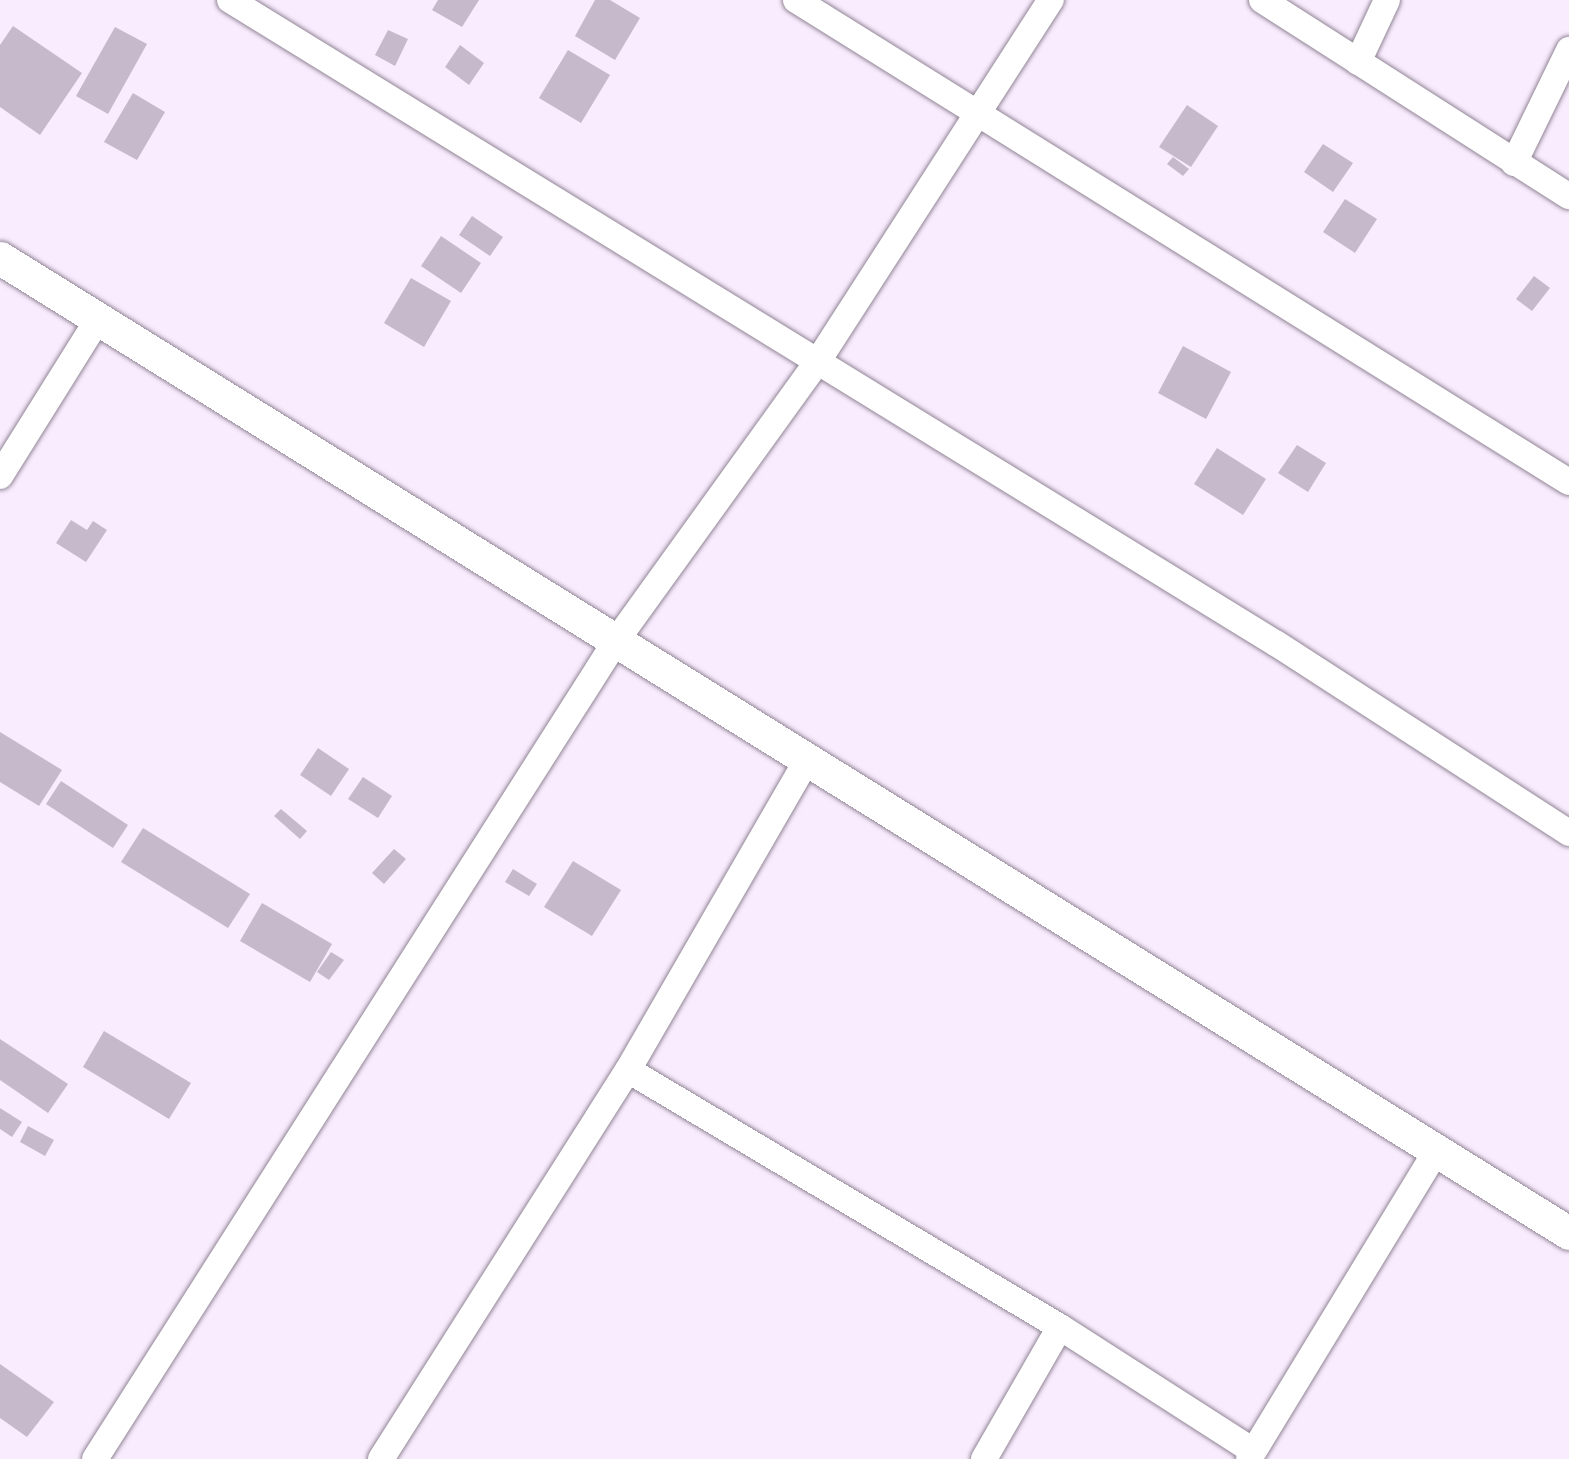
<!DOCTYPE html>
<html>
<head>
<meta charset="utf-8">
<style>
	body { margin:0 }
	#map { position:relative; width:1569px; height:1459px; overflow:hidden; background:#f9ecfe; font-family:"Public Sans",sans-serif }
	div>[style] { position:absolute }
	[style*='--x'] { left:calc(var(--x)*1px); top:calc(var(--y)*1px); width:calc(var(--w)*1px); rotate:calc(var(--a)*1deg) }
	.building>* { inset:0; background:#c6b9cb }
	.roads { filter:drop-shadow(0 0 2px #908595) drop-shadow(0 0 2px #908595) }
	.minor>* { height:26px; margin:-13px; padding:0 13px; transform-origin:13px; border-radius:13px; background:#fff }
	.tertiary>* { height:33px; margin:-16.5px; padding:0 16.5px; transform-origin:16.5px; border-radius:16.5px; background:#fff }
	span { translate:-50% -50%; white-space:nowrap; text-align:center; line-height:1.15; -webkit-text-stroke:6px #f9ecfe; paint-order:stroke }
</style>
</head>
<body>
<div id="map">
	<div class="building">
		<div style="clip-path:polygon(438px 0,479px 0,462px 27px,432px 10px)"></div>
		<div style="clip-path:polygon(595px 0,610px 0,640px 18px,615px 60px,575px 36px)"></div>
		<div style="clip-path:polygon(13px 26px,82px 73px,40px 135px,0 107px,0 45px)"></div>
		<div style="clip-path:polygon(115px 27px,147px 44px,108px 114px,76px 96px)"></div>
		<div style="clip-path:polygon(388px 30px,408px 39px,395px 66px,375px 55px)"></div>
		<div style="clip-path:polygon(460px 45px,484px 63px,469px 85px,445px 67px)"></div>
		<div style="clip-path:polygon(568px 50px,610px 75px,581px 123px,539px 98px)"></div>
		<div style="clip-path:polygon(133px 93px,165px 112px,137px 160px,104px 142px)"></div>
		<div style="clip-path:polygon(1187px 105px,1218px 126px,1191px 167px,1159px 147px)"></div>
		<div style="clip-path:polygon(1323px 144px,1353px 163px,1333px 192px,1304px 172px)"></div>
		<div style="clip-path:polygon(1173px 157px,1189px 169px,1183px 176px,1167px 164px)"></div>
		<div style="clip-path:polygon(1345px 199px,1377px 219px,1355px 253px,1323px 232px)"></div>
		<div style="clip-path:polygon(472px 216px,503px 237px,490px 256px,459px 235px)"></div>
		<div style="clip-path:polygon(441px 236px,481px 263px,461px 293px,421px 266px)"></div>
		<div style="clip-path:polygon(1534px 276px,1550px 288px,1532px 311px,1516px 299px)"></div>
		<div style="clip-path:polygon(411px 278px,451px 301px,424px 347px,384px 323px)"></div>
		<div style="clip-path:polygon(1183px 346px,1231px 372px,1206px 419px,1158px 393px)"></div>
		<div style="clip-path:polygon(1297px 445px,1326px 463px,1308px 492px,1278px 473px)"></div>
		<div style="clip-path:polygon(1217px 448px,1266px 479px,1243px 515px,1194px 484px)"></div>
		<div style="clip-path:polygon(71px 520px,87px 530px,93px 521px,107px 530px,86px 562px,56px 543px)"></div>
		<div style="clip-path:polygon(0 732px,62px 770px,39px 806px,0 782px)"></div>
		<div style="clip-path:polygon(318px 748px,349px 769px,331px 796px,300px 775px)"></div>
		<div style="clip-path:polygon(363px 777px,392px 796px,378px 818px,348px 799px)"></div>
		<div style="clip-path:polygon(61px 781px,128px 825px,113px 848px,46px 804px)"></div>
		<div style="clip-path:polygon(281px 809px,307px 831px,300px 839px,274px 816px)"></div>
		<div style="clip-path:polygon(143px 828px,250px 894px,228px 928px,121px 862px)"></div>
		<div style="clip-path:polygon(394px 849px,406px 859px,384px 884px,372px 873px)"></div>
		<div style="clip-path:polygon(573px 861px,621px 890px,592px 936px,544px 907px)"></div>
		<div style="clip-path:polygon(513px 869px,537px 884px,529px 896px,505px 882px)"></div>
		<div style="clip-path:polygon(262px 903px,332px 944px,310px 982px,240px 941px)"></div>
		<div style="clip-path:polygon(331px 952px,344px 960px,329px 980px,317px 972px)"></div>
		<div style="clip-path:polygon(104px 1031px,191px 1083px,169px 1119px,83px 1067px)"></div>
		<div style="clip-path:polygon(0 1039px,68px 1084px,48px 1113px,0 1080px)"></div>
		<div style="clip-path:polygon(0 1108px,22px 1122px,12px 1137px,0 1129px)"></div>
		<div style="clip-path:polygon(28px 1126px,54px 1140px,45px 1156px,20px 1142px)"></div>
		<div style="clip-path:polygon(0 1364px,54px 1402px,27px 1437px,0 1418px)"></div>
	</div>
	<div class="roads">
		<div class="minor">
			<div style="--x:230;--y:0;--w:1229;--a:31.6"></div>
			<div style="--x:1277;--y:644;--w:348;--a:32.9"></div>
			<div style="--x:796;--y:0;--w:911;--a:31.95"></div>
			<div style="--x:1262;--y:0;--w:364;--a:32.6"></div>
			<div style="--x:1358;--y:62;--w:68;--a:-64.9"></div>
			<div style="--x:1514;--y:163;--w:126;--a:-64"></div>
			<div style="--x:0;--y:476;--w:185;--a:-58"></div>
			<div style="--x:807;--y:760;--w:358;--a:120"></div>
			<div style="--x:628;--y:1070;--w:503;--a:30.75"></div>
			<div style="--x:1060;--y:1327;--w:229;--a:32.7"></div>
			<div style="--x:95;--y:1459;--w:970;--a:-57.51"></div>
			<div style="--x:616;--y:641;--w:345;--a:-54.2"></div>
			<div style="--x:818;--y:361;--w:430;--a:-57.2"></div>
			<div style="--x:381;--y:1459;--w:461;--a:-57.6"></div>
			<div style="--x:984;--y:1459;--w:152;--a:-60.1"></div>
			<div style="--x:1249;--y:1459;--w:360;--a:-58.7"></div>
		</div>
		<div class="tertiary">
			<div style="--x:0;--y:258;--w:1847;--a:31.86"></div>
		</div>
	</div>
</div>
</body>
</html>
